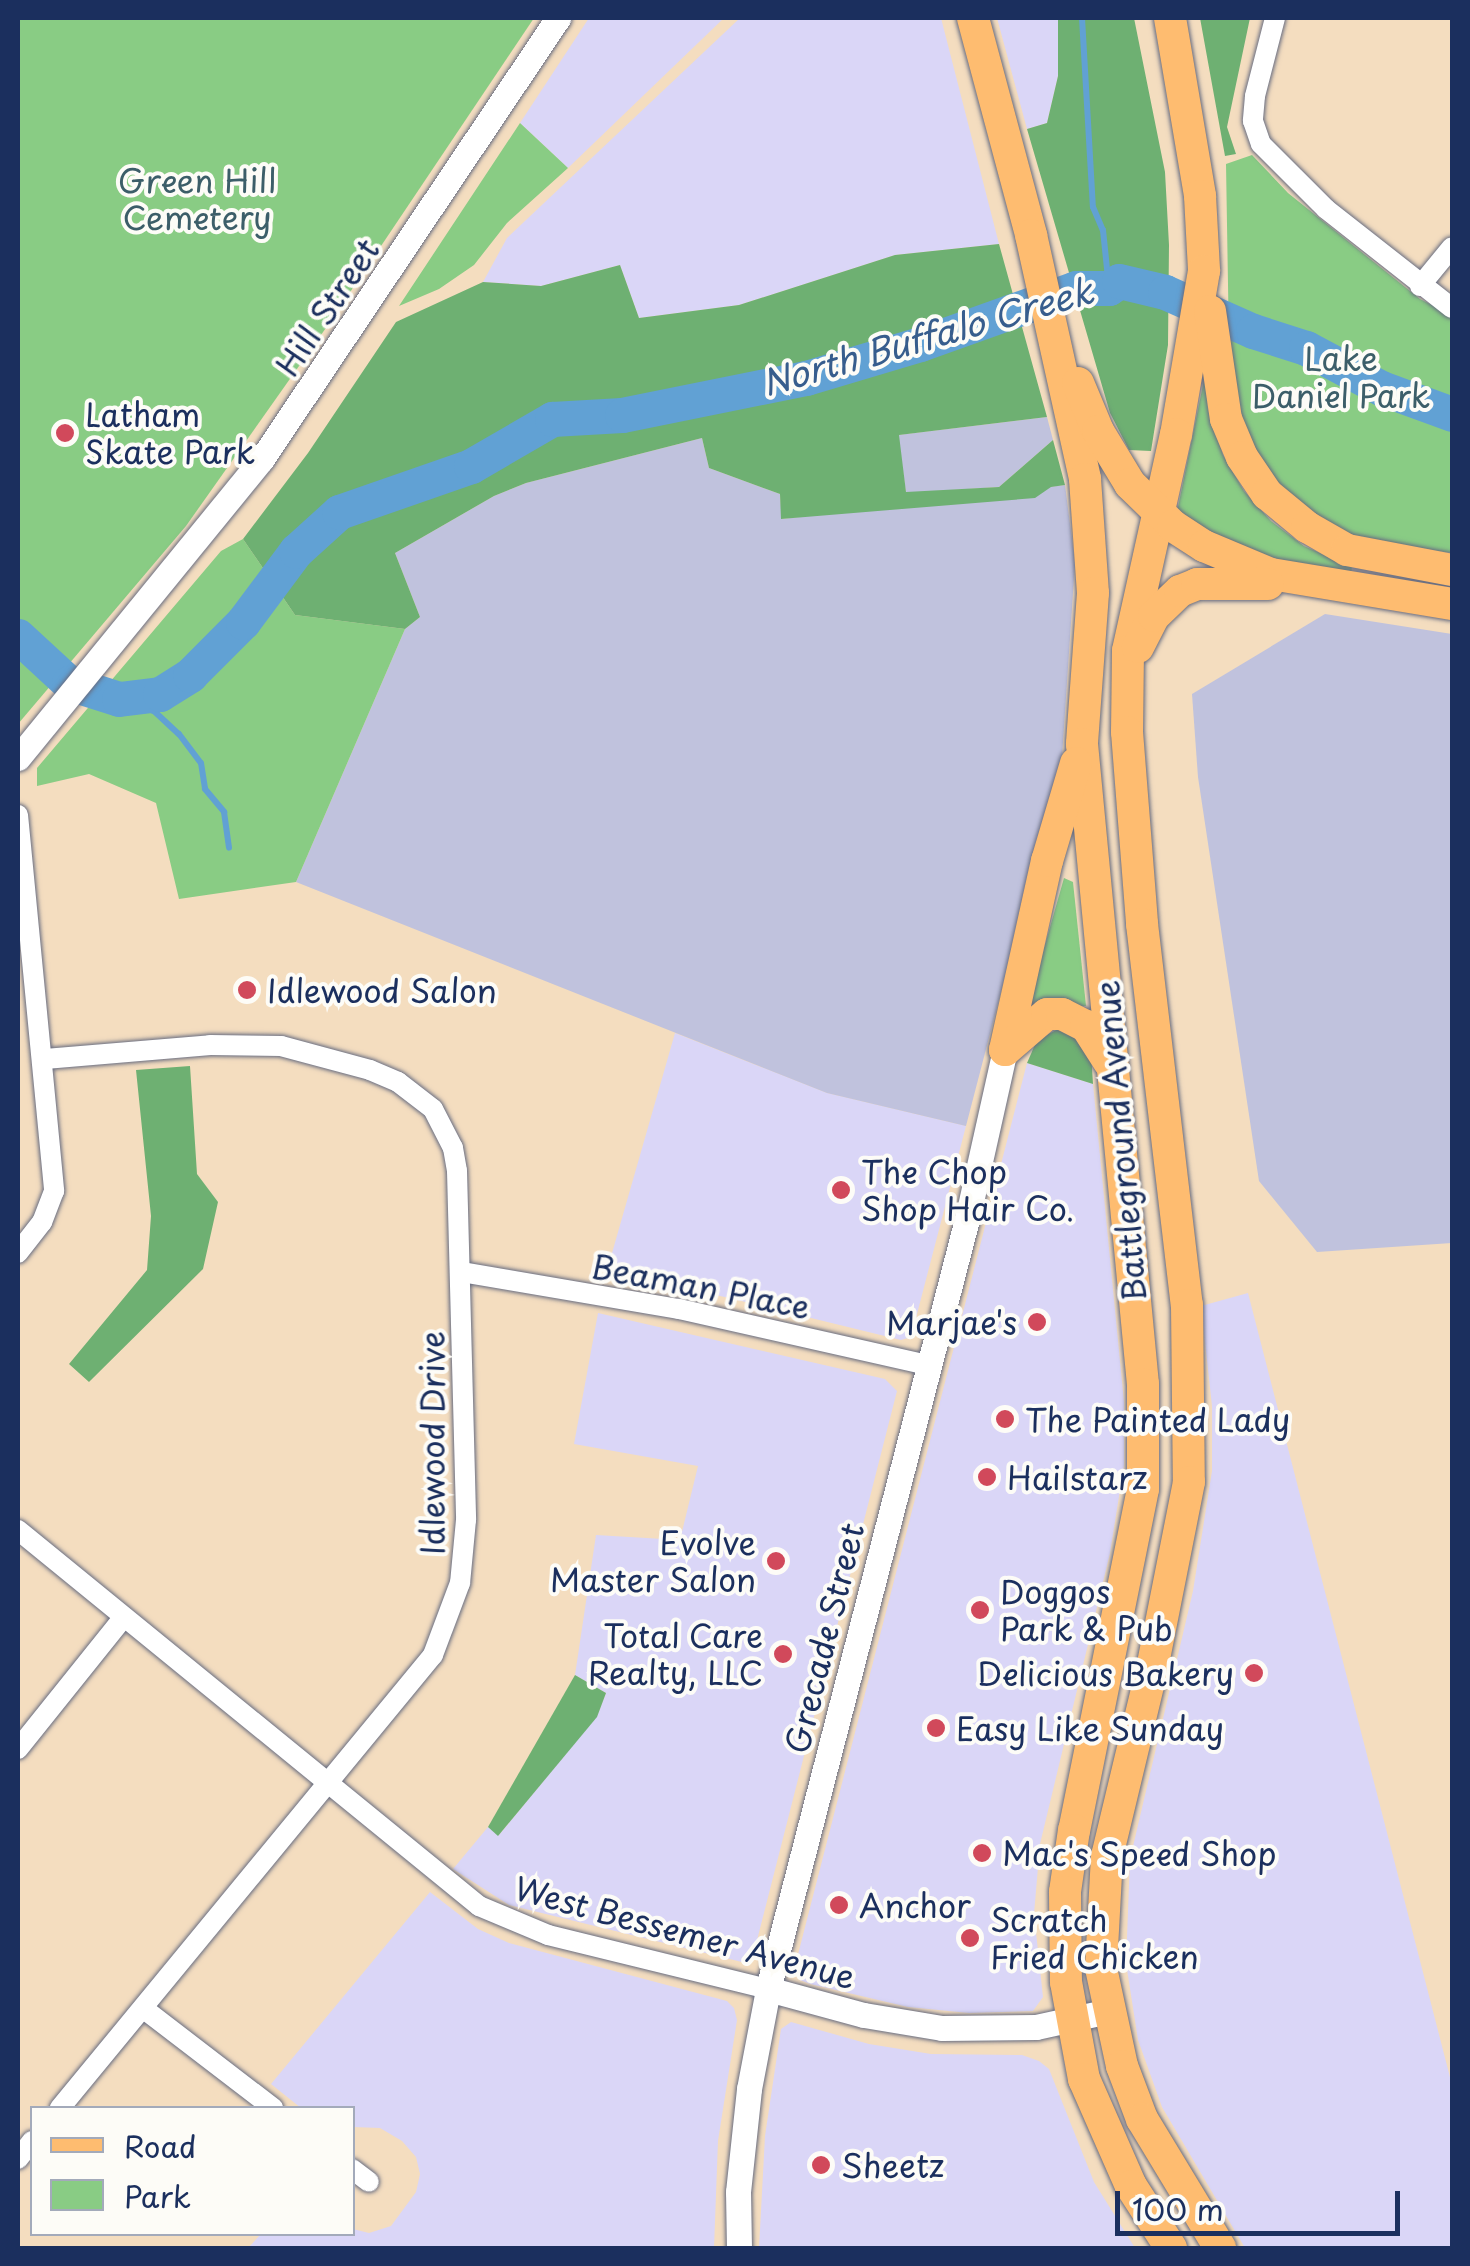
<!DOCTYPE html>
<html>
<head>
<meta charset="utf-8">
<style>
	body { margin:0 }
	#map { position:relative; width:1470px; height:2266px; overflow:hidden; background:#f4ddbf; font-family:"Playpen Sans",sans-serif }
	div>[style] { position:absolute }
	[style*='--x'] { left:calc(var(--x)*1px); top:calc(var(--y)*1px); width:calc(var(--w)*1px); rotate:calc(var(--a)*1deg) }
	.built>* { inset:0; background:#dad6f7 }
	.industrial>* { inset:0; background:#c0c2dd }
	.green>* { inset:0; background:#89cc84 }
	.forest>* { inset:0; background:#6eb072 }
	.stream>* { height:6px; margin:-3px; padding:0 3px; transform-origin:3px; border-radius:3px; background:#61a1d4 }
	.river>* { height:35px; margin:-17.5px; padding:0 17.5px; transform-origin:17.5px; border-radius:17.5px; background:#61a1d4 }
	.roads { filter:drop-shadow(0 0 2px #676c80) drop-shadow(0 0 2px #676c80) }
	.minor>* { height:20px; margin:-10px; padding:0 10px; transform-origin:10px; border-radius:10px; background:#fff }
	.tertiary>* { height:25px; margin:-12.5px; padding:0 12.5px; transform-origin:12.5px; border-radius:12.5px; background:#fff }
	.primary>* { height:32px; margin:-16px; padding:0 16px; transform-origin:16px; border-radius:16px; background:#febc70 }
	.dots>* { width:28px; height:28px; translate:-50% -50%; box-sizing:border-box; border:5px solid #fdfcf7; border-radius:50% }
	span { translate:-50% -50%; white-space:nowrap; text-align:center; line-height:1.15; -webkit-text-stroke:8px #fdfcf7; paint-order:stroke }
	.park-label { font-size:32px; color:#3c5e69 }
	.street-label { font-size:32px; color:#1b2f5e }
	.poi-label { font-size:32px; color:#1b2f5e }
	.left { translate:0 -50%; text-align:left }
	.right { translate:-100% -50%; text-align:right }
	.water-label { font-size:35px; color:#375d8d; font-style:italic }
	.frame { position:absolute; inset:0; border:20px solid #1b2f5e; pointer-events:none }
	.legend { position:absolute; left:30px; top:2106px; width:325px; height:130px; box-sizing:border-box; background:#fdfcf7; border:2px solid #a3aaba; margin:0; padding:12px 18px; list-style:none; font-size:30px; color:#1b2f5e }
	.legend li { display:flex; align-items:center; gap:20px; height:50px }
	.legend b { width:50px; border:2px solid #a3aaba }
	.scale { position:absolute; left:1115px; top:2191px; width:285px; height:45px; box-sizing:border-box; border:5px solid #1b2f5e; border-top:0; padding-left:12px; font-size:30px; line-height:35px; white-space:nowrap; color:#1b2f5e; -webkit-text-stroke:8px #fdfcf7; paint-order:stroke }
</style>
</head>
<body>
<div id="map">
	<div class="built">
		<div style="clip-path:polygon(589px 18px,724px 18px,568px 168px,520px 123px)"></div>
		<div style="clip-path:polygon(740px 18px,941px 18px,999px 244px,895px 255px,739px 305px,639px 318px,620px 265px,541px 286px,483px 282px,507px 238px)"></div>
		<div style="clip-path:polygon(997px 18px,1058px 18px,1058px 76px,1047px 123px,1027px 129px)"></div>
		<div style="clip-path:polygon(675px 1033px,827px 1093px,966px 1126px,911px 1337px,901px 1340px,725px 1297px,606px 1274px)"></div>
		<div style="clip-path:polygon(1027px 1063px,1093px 1084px,1124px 1402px,1124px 1465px,1110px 1553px,1040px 1844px,1034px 1914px,1043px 1997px,1033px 2011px,969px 2013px,908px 2007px,810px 1984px,800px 1980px,794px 1970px)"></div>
		<div style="clip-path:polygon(1248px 1293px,1452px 2085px,1452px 2248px,1245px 2248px,1162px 2107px,1138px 2040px,1126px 1963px,1130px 1859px,1193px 1591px,1212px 1471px,1212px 1406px,1201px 1306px)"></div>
		<div style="clip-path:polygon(598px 1313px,885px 1379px,897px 1391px,753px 1956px,746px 1963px,509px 1905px,453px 1869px,488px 1827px,499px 1835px,597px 1716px,606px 1693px,575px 1675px,596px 1535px,680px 1540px,698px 1466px,574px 1444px)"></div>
		<div style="clip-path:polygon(430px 1892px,478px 1929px,509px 1943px,727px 2001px,734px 2008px,737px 2020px,718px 2141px,714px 2248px,248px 2248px,261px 2234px,352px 2234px,353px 2229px,369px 2233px,391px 2226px,416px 2192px,420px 2174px,416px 2157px,402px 2141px,380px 2128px,353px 2127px,352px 2108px,301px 2108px,271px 2084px)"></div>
		<div style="clip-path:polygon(791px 2022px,869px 2044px,931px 2054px,1022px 2055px,1039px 2061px,1049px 2069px,1094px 2182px,1135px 2248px,759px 2248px,765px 2136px,781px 2029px)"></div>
	</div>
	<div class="industrial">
		<div style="clip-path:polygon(1047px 417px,1053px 440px,999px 487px,906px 493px,898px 435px)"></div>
		<div style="clip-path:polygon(702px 438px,709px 468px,780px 494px,782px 519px,1065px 485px,1075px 563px,1062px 757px,966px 1126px,827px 1093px,296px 882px,405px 629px,420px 617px,395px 553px,494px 496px,526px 483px)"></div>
		<div style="clip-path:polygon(1325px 614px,1452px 634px,1452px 1243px,1317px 1252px,1259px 1181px,1198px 777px,1192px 694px)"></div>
	</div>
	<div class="green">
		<div style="clip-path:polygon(18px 18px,534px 18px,328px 325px,186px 526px,18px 724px)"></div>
		<div style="clip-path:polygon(520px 123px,568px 168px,507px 223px,474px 265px,439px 289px,399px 306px)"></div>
		<div style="clip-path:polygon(1252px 155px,1288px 193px,1420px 299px,1452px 315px,1452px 553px,1352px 539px,1275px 488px,1230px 405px,1226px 164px)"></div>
		<div style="clip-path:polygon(1205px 375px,1208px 410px,1223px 455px,1244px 491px,1271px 521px,1304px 546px,1352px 567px,1351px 574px,1296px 565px,1226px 543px,1177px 512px)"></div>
		<div style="clip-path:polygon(243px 539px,295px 615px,405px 629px,296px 882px,179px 899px,156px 803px,89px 774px,37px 786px,37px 768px,221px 551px)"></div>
		<div style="clip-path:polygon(1064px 878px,1073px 882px,1086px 1006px,1027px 1008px)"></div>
	</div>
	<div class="forest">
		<div style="clip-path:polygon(1058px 18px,1134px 18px,1165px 172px,1169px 245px,1168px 345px,1151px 451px,1129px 450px,1110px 413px,1027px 129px,1047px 123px,1058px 76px)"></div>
		<div style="clip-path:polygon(1200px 18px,1250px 18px,1227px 127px,1236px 154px,1225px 156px)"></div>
		<div style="clip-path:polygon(999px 244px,1047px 417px,899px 435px,906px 492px,999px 487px,1053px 440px,1065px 485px,1051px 487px,1035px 498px,781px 519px,780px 494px,709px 468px,702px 438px,526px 483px,494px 496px,395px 553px,420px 617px,405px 629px,295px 615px,243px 539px,308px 453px,396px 322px,483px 282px,541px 286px,620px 265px,639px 318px,739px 305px,895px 255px)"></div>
		<div style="clip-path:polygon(1058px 1029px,1072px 1032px,1091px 1052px,1093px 1084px,1027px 1063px,1037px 1040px)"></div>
		<div style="clip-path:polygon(190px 1066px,197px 1174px,218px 1202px,203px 1269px,89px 1382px,69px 1364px,147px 1270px,151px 1216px,136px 1070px)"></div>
		<div style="clip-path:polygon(575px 1675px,606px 1693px,597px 1717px,498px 1836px,488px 1827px)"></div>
	</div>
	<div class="stream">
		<div style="--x:1082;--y:18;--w:189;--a:86.7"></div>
		<div style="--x:1093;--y:207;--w:25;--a:67"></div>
		<div style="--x:1103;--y:230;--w:58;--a:84.1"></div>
		<div style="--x:119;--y:699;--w:37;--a:19"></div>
		<div style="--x:154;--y:711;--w:34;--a:43"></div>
		<div style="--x:179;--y:734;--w:36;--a:53"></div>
		<div style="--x:201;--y:763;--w:26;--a:81"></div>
		<div style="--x:205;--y:789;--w:30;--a:50"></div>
		<div style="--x:224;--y:812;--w:36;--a:82"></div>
	</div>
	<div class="river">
		<div style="--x:18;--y:636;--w:69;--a:42.7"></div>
		<div style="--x:69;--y:683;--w:52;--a:17.7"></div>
		<div style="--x:119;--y:699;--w:41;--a:-7"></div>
		<div style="--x:160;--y:694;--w:36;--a:-32"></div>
		<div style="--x:190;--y:675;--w:75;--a:-45"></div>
		<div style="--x:243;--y:622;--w:89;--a:-53.3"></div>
		<div style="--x:296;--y:551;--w:58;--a:-42.2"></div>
		<div style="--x:339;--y:512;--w:140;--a:-19.2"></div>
		<div style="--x:471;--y:466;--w:94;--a:-30.1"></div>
		<div style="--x:552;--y:419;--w:70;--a:-3.3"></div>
		<div style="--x:622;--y:415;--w:188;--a:-11.4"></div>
		<div style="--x:806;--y:378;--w:119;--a:-16.6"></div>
		<div style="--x:920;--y:344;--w:166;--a:-19.7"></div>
		<div style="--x:1076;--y:288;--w:33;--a:0"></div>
		<div style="--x:1109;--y:288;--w:12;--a:-35"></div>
		<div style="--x:1119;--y:281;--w:47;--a:13.4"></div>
		<div style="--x:1165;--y:292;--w:96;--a:23.9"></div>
		<div style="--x:1253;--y:331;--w:56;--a:17.8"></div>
		<div style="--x:1306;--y:348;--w:85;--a:28.1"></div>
		<div style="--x:1381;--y:388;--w:76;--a:20.1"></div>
	</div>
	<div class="roads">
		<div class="minor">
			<div style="--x:1275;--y:18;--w:81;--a:104.4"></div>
			<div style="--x:1255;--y:96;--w:25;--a:95"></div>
			<div style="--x:1253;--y:121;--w:24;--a:71"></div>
			<div style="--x:1261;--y:144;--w:92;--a:45"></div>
			<div style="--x:1326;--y:209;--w:160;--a:38.2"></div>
			<div style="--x:1420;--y:286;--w:50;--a:-50.6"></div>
			<div style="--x:18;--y:815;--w:378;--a:84.5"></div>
			<div style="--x:54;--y:1191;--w:33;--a:111"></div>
			<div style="--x:42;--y:1222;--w:39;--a:128"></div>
			<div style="--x:45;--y:1059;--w:166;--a:-4.8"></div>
			<div style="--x:210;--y:1045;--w:71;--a:0.8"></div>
			<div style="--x:281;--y:1046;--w:92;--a:15.1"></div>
			<div style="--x:370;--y:1070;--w:30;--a:23"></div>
			<div style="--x:398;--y:1082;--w:44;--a:37.6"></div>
			<div style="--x:433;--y:1109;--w:44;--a:62.9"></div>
			<div style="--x:453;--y:1148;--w:23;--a:80"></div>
			<div style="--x:457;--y:1171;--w:349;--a:88.5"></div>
			<div style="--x:466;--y:1520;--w:63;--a:95.4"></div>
			<div style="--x:460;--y:1583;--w:77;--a:110.6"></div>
			<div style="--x:433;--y:1655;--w:587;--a:129.47"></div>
			<div style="--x:462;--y:1272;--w:220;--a:9.7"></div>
			<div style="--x:679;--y:1309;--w:255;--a:12.7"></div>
			<div style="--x:18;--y:1530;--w:595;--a:39.2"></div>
			<div style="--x:479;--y:1906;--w:75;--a:22.8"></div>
			<div style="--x:548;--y:1935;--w:227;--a:13.8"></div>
			<div style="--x:18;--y:1749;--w:168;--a:-51.3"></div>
			<div style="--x:144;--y:2009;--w:163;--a:37.5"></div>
			<div style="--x:18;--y:2159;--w:23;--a:-52"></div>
			<div style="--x:352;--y:2169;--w:21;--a:37"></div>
		</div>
		<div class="tertiary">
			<div style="--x:18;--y:758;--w:385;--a:-50.8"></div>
			<div style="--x:261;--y:460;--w:533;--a:-56.1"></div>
			<div style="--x:768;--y:1989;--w:99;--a:15.2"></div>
			<div style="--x:864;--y:2015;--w:79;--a:9.5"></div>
			<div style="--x:942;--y:2028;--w:94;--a:-0.6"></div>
			<div style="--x:1036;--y:2027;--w:75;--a:-12.4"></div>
			<div style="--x:739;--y:2248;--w:56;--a:-91"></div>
			<div style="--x:738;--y:2192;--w:104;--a:-83.9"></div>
			<div style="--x:749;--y:2089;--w:102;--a:-79.2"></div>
			<div style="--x:768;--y:1989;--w:799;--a:-75.51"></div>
			<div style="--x:968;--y:1215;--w:169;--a:-77.4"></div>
		</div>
		<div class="primary">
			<div style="--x:973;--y:18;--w:225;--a:75"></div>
			<div style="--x:1031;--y:235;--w:250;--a:77.5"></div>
			<div style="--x:1085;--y:479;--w:114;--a:86"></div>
			<div style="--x:1093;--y:593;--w:151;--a:94.2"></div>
			<div style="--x:1082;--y:744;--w:643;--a:84.56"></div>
			<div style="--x:1143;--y:1384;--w:105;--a:90"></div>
			<div style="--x:1143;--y:1489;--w:348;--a:101.4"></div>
			<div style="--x:1074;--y:1830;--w:63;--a:98.3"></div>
			<div style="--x:1065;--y:1892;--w:90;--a:89.4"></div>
			<div style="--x:1066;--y:1982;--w:99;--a:79.5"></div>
			<div style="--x:1084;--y:2079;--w:117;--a:66.3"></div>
			<div style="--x:1131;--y:2186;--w:74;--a:57.2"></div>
			<div style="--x:1170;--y:18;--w:181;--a:80.4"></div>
			<div style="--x:1200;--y:196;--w:75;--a:86.9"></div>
			<div style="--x:1204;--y:271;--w:165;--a:99.7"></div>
			<div style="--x:1176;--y:434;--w:222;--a:102.5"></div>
			<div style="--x:1128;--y:651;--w:81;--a:90.7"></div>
			<div style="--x:1127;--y:732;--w:193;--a:85.5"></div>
			<div style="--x:1142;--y:924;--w:384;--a:83.3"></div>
			<div style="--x:1187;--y:1305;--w:177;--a:89.4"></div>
			<div style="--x:1189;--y:1482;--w:191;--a:101.2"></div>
			<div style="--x:1152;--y:1669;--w:192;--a:103.5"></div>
			<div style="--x:1107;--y:1856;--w:112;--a:93.1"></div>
			<div style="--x:1101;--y:1968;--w:100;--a:77.9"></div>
			<div style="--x:1122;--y:2066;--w:57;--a:69.3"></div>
			<div style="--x:1142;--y:2119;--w:151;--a:58.8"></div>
			<div style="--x:1210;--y:311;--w:109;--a:81.6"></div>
			<div style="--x:1226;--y:419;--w:41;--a:67.2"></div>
			<div style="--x:1242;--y:457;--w:45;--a:56"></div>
			<div style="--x:1267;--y:494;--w:52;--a:39.5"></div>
			<div style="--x:1307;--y:527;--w:46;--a:29.9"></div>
			<div style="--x:1347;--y:550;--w:107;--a:10.8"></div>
			<div style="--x:1078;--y:383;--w:52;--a:67.4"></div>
			<div style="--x:1098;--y:431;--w:62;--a:58.9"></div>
			<div style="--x:1130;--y:484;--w:60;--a:44.3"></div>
			<div style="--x:1173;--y:526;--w:37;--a:33"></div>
			<div style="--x:1204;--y:546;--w:73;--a:22.7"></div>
			<div style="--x:1271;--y:574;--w:183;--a:9.4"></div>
			<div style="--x:1138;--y:647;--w:35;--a:-63"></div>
			<div style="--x:1154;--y:616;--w:36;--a:-44"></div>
			<div style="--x:1180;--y:591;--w:18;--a:-22"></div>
			<div style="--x:1197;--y:584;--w:71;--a:0"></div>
			<div style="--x:1005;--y:1050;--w:194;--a:-77.5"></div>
			<div style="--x:1047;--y:861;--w:102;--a:-73.5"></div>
			<div style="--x:1005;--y:1050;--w:55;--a:-40.6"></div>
			<div style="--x:1047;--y:1014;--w:15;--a:0"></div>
			<div style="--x:1062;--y:1014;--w:27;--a:27"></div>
			<div style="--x:1086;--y:1026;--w:43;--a:57.4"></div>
		</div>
	</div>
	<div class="dots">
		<div style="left:65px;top:433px;background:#d1495b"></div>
		<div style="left:247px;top:990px;background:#d1495b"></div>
		<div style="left:841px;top:1190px;background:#d1495b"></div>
		<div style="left:1037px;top:1322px;background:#d1495b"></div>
		<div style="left:1005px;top:1419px;background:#d1495b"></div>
		<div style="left:987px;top:1477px;background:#d1495b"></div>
		<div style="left:776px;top:1561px;background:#d1495b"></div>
		<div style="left:980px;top:1610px;background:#d1495b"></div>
		<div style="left:783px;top:1654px;background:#d1495b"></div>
		<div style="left:1254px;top:1673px;background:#d1495b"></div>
		<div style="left:936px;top:1728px;background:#d1495b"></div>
		<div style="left:982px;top:1853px;background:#d1495b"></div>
		<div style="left:839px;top:1905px;background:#d1495b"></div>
		<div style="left:970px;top:1938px;background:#d1495b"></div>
		<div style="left:821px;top:2165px;background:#d1495b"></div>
	</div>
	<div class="park-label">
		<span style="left:197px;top:199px">Green Hill<br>Cemetery</span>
		<span style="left:1341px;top:377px">Lake<br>Daniel Park</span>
	</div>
	<div class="street-label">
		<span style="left:327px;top:307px;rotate:-56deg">Hill Street</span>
		<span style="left:1120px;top:1141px;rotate:-95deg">Battleground Avenue</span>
		<span style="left:701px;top:1286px;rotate:11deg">Beaman Place</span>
		<span style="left:432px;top:1443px;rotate:-90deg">Idlewood Drive</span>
		<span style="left:824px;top:1638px;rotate:-76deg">Grecade Street</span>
		<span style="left:685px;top:1932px;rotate:15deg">West Bessemer Avenue</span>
	</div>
	<div class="poi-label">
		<span class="left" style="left:85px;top:433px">Latham<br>Skate Park</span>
		<span class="left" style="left:267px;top:990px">Idlewood Salon</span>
		<span class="left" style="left:861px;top:1190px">The Chop<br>Shop Hair Co.</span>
		<span class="right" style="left:1017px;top:1322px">Marjae's</span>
		<span class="left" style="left:1025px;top:1419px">The Painted Lady</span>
		<span class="left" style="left:1007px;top:1477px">Hailstarz</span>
		<span class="right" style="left:756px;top:1561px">Evolve<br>Master Salon</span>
		<span class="left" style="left:1000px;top:1610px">Doggos<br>Park &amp; Pub</span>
		<span class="right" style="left:763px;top:1654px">Total Care<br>Realty, LLC</span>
		<span class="right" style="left:1234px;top:1673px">Delicious Bakery</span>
		<span class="left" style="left:956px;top:1728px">Easy Like Sunday</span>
		<span class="left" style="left:1002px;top:1853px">Mac's Speed Shop</span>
		<span class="left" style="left:859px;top:1905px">Anchor</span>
		<span class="left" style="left:990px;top:1938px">Scratch<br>Fried Chicken</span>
		<span class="left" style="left:841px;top:2165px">Sheetz</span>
	</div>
	<div class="water-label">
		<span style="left:927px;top:336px;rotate:-16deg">North Buffalo Creek</span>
	</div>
	<div class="frame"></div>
	<ul class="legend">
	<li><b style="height:12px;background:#febc70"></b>Road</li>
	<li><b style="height:28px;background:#89cc84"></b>Park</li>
	</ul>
	<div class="scale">100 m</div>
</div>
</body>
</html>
